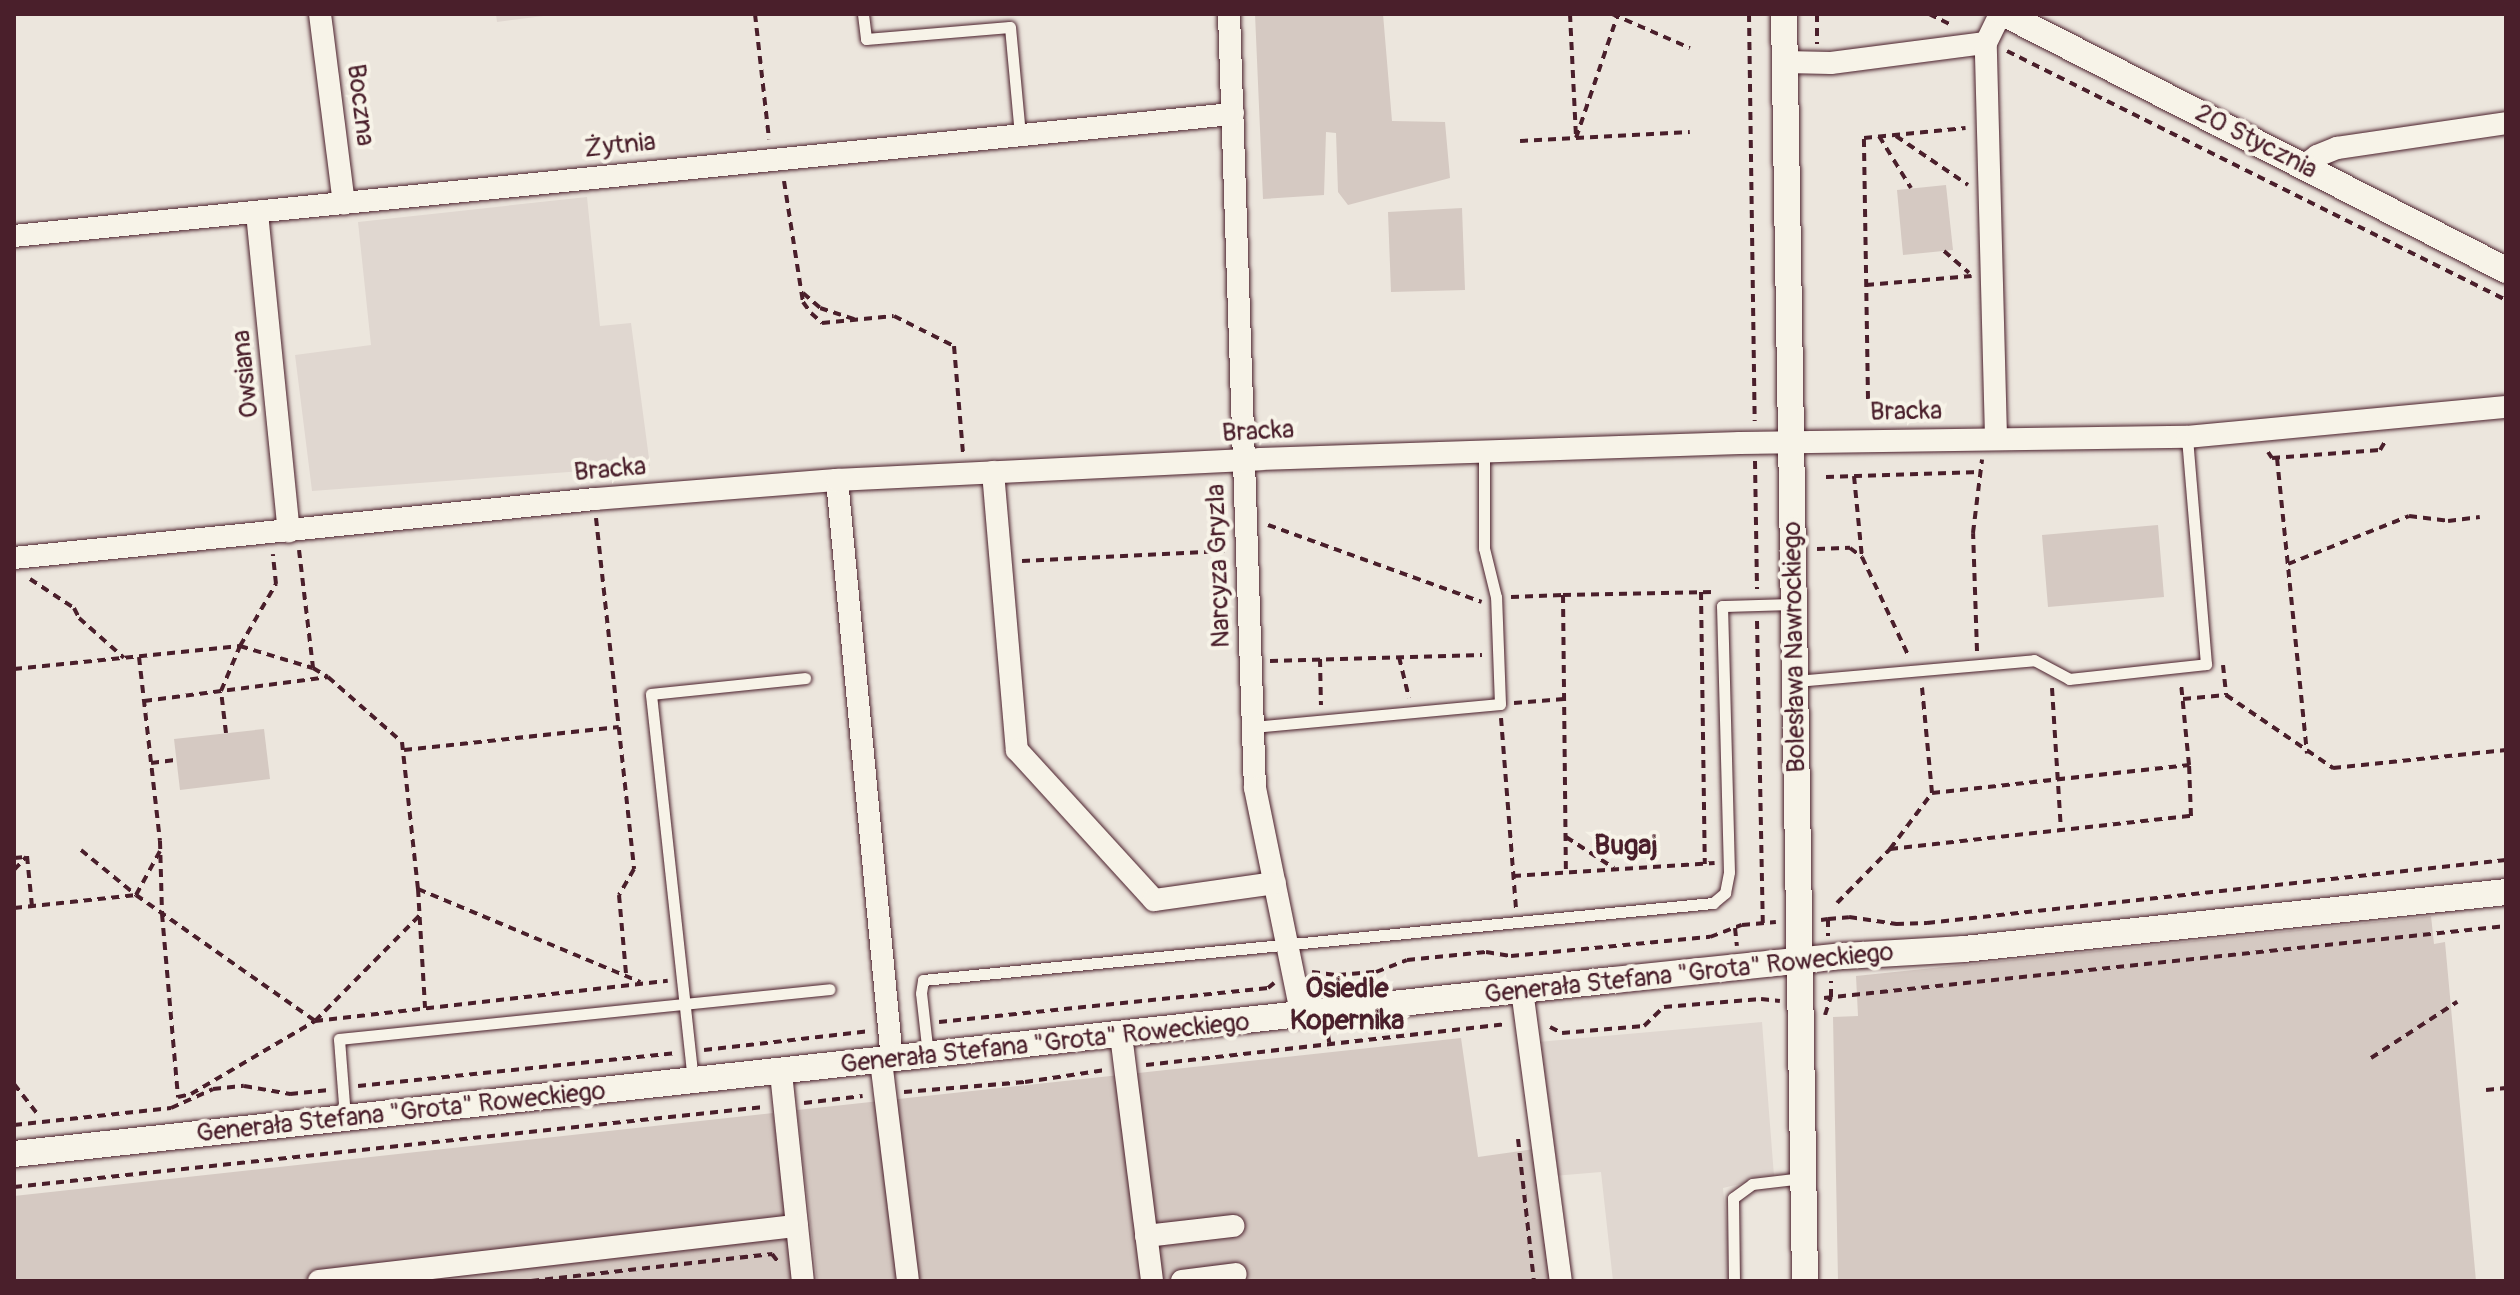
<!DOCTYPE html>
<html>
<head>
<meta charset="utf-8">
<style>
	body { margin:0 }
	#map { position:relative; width:2520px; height:1295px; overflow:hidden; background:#ece6dd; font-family:Pangolin,sans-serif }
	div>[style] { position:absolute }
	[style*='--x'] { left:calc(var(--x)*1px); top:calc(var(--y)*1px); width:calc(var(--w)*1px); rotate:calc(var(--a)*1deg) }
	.built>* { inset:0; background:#e0d7d0 }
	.green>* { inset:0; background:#d5c9c2 }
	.path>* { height:4px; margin-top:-2px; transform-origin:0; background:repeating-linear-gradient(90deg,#4a1f2b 0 8px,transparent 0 14px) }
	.roads { filter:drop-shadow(0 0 2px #4a1f2b) drop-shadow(0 0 2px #4a1f2b) }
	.service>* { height:11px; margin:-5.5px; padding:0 5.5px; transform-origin:5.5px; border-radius:5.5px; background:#f7f3e8 }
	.minor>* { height:22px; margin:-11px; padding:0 11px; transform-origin:11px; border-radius:11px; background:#f7f3e8 }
	.tertiary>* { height:26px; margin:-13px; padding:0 13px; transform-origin:13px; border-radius:13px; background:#f7f3e8 }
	span { translate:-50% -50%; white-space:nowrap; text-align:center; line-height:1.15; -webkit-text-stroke:8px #f7f3e8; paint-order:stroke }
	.street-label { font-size:26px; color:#4a1f2b }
	.neighbourhood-label { font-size:28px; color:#4a1f2b; font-weight:700 }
	.frame { position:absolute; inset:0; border:16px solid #4a1f2b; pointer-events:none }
</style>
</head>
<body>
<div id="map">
	<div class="built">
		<div style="clip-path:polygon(496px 14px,559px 14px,497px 22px)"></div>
		<div style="clip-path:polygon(587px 197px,600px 326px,631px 323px,650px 466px,312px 491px,295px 355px,371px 345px,358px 222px)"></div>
		<div style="clip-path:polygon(1762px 1022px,1774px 1176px,1723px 1188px,1732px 1281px,1613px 1281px,1601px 1172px,1553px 1176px,1538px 1042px)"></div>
	</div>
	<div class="green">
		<div style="clip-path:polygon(1255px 14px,1383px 14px,1392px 121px,1445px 122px,1450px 178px,1348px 205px,1338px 192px,1336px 133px,1326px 132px,1324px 195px,1263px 199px)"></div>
		<div style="clip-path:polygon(1946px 185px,1953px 250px,1903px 255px,1897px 190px)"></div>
		<div style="clip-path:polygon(1462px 208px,1465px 290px,1391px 292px,1388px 212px)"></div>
		<div style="clip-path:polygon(2158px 525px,2164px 597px,2048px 607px,2042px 535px)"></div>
		<div style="clip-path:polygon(264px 729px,270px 779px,180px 790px,174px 739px)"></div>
		<div style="clip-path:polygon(2431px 916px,2434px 944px,2445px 942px,2476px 1281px,1838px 1281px,1833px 1017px,1858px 1016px,1856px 976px)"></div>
		<div style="clip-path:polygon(1461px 1038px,1478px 1157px,1534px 1149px,1551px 1281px,817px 1281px,797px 1110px)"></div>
		<div style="clip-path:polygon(773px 1113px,794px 1281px,14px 1281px,14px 1196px)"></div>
	</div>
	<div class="path">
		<div style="--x:755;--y:14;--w:126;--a:83.6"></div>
		<div style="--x:1570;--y:14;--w:122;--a:87.2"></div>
		<div style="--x:1612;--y:14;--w:85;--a:23.6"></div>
		<div style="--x:1749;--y:14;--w:407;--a:89.2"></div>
		<div style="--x:1817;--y:14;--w:30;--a:90"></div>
		<div style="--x:1929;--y:14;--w:25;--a:26"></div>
		<div style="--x:2007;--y:51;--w:558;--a:26.52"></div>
		<div style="--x:1879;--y:136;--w:61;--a:58.4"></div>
		<div style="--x:1896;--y:136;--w:87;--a:34.2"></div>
		<div style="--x:1576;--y:138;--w:131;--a:-71.3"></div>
		<div style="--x:1520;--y:141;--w:170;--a:-3"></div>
		<div style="--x:784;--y:181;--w:122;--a:81.1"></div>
		<div style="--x:803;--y:302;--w:14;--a:54"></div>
		<div style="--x:811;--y:313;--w:15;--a:42"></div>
		<div style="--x:822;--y:323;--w:72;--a:-5.6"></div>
		<div style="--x:894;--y:316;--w:67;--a:26.6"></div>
		<div style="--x:954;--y:346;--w:108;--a:85.2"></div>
		<div style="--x:1944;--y:251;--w:33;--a:41"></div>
		<div style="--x:1866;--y:285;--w:106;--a:-4.9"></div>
		<div style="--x:803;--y:293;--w:23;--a:41"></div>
		<div style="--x:820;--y:308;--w:36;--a:18"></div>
		<div style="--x:1868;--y:399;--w:261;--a:-90.9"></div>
		<div style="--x:1864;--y:138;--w:102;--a:-5.6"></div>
		<div style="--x:2268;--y:452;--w:7;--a:56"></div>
		<div style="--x:2272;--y:458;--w:108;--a:-4.2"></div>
		<div style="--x:2380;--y:450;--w:12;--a:-59"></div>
		<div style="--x:2277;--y:458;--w:297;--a:84.2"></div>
		<div style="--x:1755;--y:461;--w:128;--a:89.1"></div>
		<div style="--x:1854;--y:476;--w:81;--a:84.4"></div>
		<div style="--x:1826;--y:477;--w:154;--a:-1.9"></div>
		<div style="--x:596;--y:518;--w:353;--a:83.8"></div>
		<div style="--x:634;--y:869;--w:30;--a:120"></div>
		<div style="--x:619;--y:895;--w:79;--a:84.9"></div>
		<div style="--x:1268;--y:525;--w:227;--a:19.8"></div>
		<div style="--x:1817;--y:549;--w:33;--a:-2"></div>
		<div style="--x:1850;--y:548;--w:15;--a:37"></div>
		<div style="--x:1862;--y:557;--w:110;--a:64.8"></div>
		<div style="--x:299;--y:550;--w:119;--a:83.2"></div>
		<div style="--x:313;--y:668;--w:17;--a:31"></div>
		<div style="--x:1022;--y:561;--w:203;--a:-2.8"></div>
		<div style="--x:2288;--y:564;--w:130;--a:-21.6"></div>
		<div style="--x:2409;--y:516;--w:39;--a:7"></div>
		<div style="--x:2448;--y:521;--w:32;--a:-7"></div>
		<div style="--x:30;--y:579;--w:53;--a:33.4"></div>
		<div style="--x:74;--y:608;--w:11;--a:63"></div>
		<div style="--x:79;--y:618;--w:60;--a:41.6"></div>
		<div style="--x:1701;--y:592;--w:272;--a:89.2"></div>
		<div style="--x:1563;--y:595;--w:150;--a:-1.1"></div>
		<div style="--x:1511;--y:597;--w:52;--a:-2.2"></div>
		<div style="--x:1563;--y:595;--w:278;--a:89.4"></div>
		<div style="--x:1757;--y:621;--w:302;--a:88.9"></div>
		<div style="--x:1977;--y:651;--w:118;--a:-91.9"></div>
		<div style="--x:1973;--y:533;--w:74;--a:-83"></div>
		<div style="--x:139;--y:657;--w:185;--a:83.5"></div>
		<div style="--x:160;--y:841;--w:73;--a:88.4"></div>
		<div style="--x:162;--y:914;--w:184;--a:85"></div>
		<div style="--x:178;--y:1097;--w:13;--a:-13"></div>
		<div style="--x:191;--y:1094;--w:144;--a:-30.5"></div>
		<div style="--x:315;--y:1021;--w:149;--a:-45.3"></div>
		<div style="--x:1399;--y:657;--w:42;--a:76.3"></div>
		<div style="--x:1320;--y:659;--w:46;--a:88.8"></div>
		<div style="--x:1270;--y:661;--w:212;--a:-1.6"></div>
		<div style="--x:2223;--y:665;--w:30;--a:84"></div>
		<div style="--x:14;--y:669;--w:227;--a:-5.8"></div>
		<div style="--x:240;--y:646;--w:72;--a:-59.9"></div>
		<div style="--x:276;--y:584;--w:30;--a:-96"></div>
		<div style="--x:2052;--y:688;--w:143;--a:86.4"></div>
		<div style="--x:2183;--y:699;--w:43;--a:-5.3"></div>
		<div style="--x:2226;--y:695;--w:130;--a:34.3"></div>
		<div style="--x:2333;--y:768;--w:174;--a:-5.9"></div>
		<div style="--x:144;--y:701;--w:186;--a:-7.4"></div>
		<div style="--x:328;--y:677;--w:98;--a:41.3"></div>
		<div style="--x:402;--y:742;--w:148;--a:83.8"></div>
		<div style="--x:418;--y:889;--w:119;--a:86.6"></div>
		<div style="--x:1514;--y:703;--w:50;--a:-4.6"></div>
		<div style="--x:1501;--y:718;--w:191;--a:85.5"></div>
		<div style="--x:226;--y:733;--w:42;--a:-96.8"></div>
		<div style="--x:221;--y:691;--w:49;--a:-67.1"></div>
		<div style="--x:240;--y:646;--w:76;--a:16.8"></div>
		<div style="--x:404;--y:750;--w:216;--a:-6.1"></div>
		<div style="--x:151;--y:763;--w:26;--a:-7"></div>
		<div style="--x:1932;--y:793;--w:259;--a:-6.2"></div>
		<div style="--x:2189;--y:765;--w:81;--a:-95.6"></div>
		<div style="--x:1566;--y:837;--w:57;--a:32.9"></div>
		<div style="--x:1890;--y:849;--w:303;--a:-6.3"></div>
		<div style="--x:2191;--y:816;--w:51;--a:-92.2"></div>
		<div style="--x:81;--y:850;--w:71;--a:39.3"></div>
		<div style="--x:136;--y:895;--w:50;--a:-61.4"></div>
		<div style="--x:27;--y:856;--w:50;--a:84.3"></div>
		<div style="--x:14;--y:858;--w:11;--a:-5"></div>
		<div style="--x:14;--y:870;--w:18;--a:-47"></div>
		<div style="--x:1513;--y:876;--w:202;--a:-3.7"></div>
		<div style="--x:418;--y:889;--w:241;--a:22.7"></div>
		<div style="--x:1837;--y:903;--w:76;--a:-45.5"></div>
		<div style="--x:1890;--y:849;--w:70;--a:-53.1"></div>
		<div style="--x:1932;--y:793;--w:106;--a:-95.4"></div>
		<div style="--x:14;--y:908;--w:123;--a:-6.1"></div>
		<div style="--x:136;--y:895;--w:219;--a:35.1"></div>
		<div style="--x:315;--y:1021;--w:355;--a:-6.5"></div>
		<div style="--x:1828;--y:919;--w:21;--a:-5"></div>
		<div style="--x:1849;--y:917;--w:48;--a:8.5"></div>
		<div style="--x:1896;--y:924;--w:31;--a:-2"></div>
		<div style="--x:1927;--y:923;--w:582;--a:-6.21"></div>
		<div style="--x:1821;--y:920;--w:7;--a:-8"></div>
		<div style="--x:1828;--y:919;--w:17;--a:90"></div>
		<div style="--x:1735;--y:928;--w:18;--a:84"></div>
		<div style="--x:1312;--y:972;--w:26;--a:7"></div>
		<div style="--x:1338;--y:975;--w:38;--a:-5"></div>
		<div style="--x:1376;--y:972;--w:33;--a:-21"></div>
		<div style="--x:1407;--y:960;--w:79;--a:-5.8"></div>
		<div style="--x:1486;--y:952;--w:25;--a:9"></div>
		<div style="--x:1511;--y:956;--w:200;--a:-5.5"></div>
		<div style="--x:1710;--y:937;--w:34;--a:-21"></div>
		<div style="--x:1742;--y:925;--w:34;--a:-5"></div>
		<div style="--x:1824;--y:998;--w:686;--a:-6.03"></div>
		<div style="--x:1825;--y:1015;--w:19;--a:-72"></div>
		<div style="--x:1831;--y:997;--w:16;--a:-90"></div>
		<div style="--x:939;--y:1022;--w:331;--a:-5.9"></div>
		<div style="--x:1268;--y:988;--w:8;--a:-40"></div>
		<div style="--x:1550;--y:1027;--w:13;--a:27"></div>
		<div style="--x:1562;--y:1033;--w:82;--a:-4.9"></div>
		<div style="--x:1644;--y:1026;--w:28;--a:-44"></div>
		<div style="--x:1664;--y:1007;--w:97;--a:-4.7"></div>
		<div style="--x:1761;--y:999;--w:19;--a:6"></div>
		<div style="--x:1328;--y:1034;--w:14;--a:82"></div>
		<div style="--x:704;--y:1050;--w:167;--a:-6.5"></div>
		<div style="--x:2371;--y:1058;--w:103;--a:-33.1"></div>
		<div style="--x:1146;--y:1065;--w:363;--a:-6.5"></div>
		<div style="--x:14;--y:1084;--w:41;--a:52"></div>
		<div style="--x:358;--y:1086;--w:320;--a:-5.9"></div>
		<div style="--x:2486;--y:1090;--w:20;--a:-6"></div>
		<div style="--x:904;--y:1092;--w:121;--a:-4.7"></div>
		<div style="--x:1025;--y:1082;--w:81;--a:-8.5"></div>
		<div style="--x:804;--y:1103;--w:59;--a:-6.8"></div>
		<div style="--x:14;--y:1125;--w:158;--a:-6.2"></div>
		<div style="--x:171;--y:1108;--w:46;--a:-24.3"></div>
		<div style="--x:213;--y:1089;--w:31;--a:-6"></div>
		<div style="--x:244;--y:1086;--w:47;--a:9.9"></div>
		<div style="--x:290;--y:1094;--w:39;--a:-6"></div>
		<div style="--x:1518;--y:1139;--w:143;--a:83.6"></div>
		<div style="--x:14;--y:1187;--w:754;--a:-6.09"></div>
		<div style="--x:531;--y:1281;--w:243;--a:-6.4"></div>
		<div style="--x:772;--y:1254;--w:11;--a:52"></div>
	</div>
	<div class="roads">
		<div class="service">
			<div style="--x:863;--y:14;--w:25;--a:83"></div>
			<div style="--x:866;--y:39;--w:144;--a:-4.8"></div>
			<div style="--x:1010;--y:27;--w:107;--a:84.7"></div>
			<div style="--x:1796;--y:681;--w:239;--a:-5"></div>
			<div style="--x:2034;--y:660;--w:40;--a:28"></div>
			<div style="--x:2069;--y:679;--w:138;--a:-6.2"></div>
			<div style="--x:2206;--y:664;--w:228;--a:-94.8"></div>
			<div style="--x:1253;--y:727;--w:248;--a:-5.3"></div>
			<div style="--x:1500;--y:704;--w:107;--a:-92.1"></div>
			<div style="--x:1496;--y:597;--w:50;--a:-103.8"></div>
			<div style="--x:1484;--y:548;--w:96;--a:-90"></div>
			<div style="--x:928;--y:1055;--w:62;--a:-96.4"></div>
			<div style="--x:921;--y:993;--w:13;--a:-81"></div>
			<div style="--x:923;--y:980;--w:794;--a:-5.57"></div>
			<div style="--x:1713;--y:903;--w:16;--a:-40"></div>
			<div style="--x:1725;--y:893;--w:21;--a:-79"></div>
			<div style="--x:1729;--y:872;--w:266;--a:-91.5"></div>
			<div style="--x:1722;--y:606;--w:72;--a:-1.6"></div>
			<div style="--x:693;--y:1081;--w:389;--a:-96.2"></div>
			<div style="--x:651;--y:694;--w:155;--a:-5.9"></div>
			<div style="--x:345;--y:1117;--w:78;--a:-94.4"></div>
			<div style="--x:339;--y:1039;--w:493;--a:-5.8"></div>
			<div style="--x:1734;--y:1281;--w:83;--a:-90.7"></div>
			<div style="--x:1733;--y:1198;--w:24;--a:-36"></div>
			<div style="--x:1752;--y:1184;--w:51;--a:-6.7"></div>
		</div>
		<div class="minor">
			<div style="--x:320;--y:14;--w:191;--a:82.8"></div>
			<div style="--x:1229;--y:14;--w:774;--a:88.08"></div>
			<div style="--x:1255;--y:788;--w:233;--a:78.4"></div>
			<div style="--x:1785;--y:62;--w:46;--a:1.2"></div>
			<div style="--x:1831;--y:63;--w:156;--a:-7.4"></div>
			<div style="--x:2303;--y:167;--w:18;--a:-38"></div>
			<div style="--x:2317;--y:156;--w:22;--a:-22"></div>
			<div style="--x:2337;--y:148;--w:171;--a:-8.4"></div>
			<div style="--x:257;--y:213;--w:320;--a:84.3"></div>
			<div style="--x:14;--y:236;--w:1225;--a:-5.72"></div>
			<div style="--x:1996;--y:437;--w:394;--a:-91.5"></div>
			<div style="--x:1986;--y:43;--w:32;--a:-64"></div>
			<div style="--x:993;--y:472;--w:279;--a:85.1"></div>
			<div style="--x:1017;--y:750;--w:203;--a:47.6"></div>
			<div style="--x:1154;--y:900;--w:122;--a:-8"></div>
			<div style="--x:837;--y:480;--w:583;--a:84.58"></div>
			<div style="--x:14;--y:558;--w:584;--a:-5.8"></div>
			<div style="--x:595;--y:499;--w:243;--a:-4.5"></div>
			<div style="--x:837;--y:480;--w:424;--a:-2.8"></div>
			<div style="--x:1260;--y:459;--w:480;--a:-1.9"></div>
			<div style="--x:1740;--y:443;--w:447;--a:-0.8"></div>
			<div style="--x:2187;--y:437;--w:320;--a:-5.4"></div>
			<div style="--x:1522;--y:990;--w:294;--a:82.4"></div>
			<div style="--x:1121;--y:1035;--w:248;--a:82.8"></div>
			<div style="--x:881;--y:1061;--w:222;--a:83"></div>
			<div style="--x:781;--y:1073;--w:209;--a:84"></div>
			<div style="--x:1146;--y:1236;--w:88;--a:-6.6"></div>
			<div style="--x:319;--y:1281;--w:481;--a:-6.6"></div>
			<div style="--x:1182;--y:1281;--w:54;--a:-7.4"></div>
		</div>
		<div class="tertiary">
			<div style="--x:1784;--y:14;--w:1267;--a:89.05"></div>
			<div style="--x:2005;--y:14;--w:563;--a:27.07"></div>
			<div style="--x:14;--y:1154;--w:1609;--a:-6.21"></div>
			<div style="--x:1614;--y:980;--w:231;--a:-6"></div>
			<div style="--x:1844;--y:956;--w:120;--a:-3.3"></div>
			<div style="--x:1964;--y:949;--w:545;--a:-6"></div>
		</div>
	</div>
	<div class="street-label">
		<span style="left:360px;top:105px;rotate:83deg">Boczna</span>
		<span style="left:2256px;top:142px;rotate:27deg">20 Stycznia</span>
		<span style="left:620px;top:146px;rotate:-6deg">Żytnia</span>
		<span style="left:246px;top:374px;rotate:-96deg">Owsiana</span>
		<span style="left:1906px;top:412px;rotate:-1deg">Bracka</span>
		<span style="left:1258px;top:432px;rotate:-3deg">Bracka</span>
		<span style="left:610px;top:470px;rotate:-5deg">Bracka</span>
		<span style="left:1219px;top:566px;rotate:-92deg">Narcyza Gryzla</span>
		<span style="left:1795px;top:647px;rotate:-91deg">Bolesława Nawrockiego</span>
		<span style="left:1689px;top:974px;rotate:-6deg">Generała Stefana "Grota" Roweckiego</span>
		<span style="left:1045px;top:1044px;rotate:-6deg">Generała Stefana "Grota" Roweckiego</span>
		<span style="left:401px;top:1113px;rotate:-6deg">Generała Stefana "Grota" Roweckiego</span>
	</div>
	<div class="neighbourhood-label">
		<span style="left:1626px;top:846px">Bugaj</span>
		<span style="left:1347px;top:1005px">Osiedle<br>Kopernika</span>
	</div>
	<div class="frame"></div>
</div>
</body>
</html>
